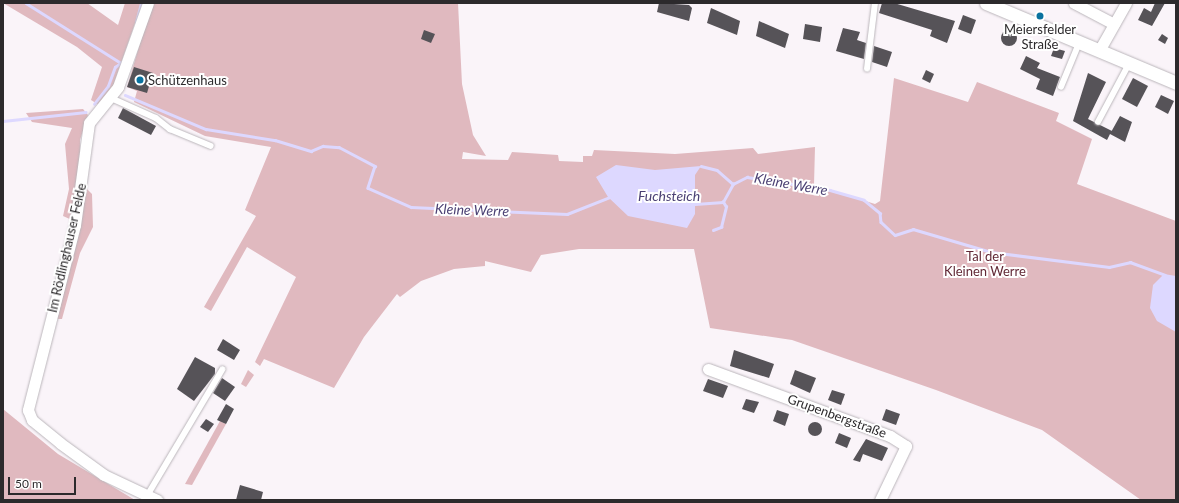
<!DOCTYPE html>
<html>
<head>
<meta charset="utf-8">
<style>
	body { margin:0 }
	#map { position:relative; width:1179px; height:503px; overflow:hidden; background:#faf4f9; font-family:Lato,sans-serif }
	div>[style] { position:absolute }
	[style*='--x'] { left:calc(var(--x)*1px); top:calc(var(--y)*1px); width:calc(var(--w)*1px); rotate:calc(var(--a)*1deg) }
	.green>* { inset:0; background:#e0b9bf }
	.water>* { inset:0; background:#ddd8ff }
	.stream>* { height:2.5px; margin:-1.25px; padding:0 1.25px; transform-origin:1.25px; border-radius:1.25px; background:#ddd8ff }
	.building>* { inset:0; background:#565358 }
	.round { border-radius:50% }
	.roads { filter:drop-shadow(0 0 1px #bbb6bb) drop-shadow(0 0 1px #bbb6bb) }
	.service>* { height:5.5px; margin:-2.75px; padding:0 2.75px; transform-origin:2.75px; border-radius:2.75px; background:#fff }
	.minor>* { height:11px; margin:-5.5px; padding:0 5.5px; transform-origin:5.5px; border-radius:5.5px; background:#fff }
	.tertiary>* { height:13px; margin:-6.5px; padding:0 6.5px; transform-origin:6.5px; border-radius:6.5px; background:#fff }
	.dots>* { width:11px; height:11px; translate:-50% -50%; box-sizing:border-box; border:2px solid #fff; border-radius:50% }
	span { translate:-50% -50%; white-space:nowrap; text-align:center; line-height:1.15; -webkit-text-stroke:4px #fff; paint-order:stroke }
	.poi-label { font-size:13px; color:#2c2a2c }
	.left { translate:0 -50%; text-align:left }
	.street-label { font-size:13px; color:#2c2a2c }
	.park-label { font-size:13px; color:#612835 }
	.water-label { font-size:14px; color:#4b4174; font-style:italic }
	.frame { position:absolute; inset:0; border:4px solid #2c2a2c; pointer-events:none }
	.scale { position:absolute; left:8px; top:477px; width:68px; height:18px; box-sizing:border-box; border:2px solid #2c2a2c; border-top:0; padding-left:5px; font-size:12px; line-height:14px; white-space:nowrap; color:#2c2a2c; -webkit-text-stroke:3px #fff; paint-order:stroke }
</style>
</head>
<body>
<div id="map">
	<div class="green">
		<div style="clip-path:polygon(3px 3px,87px 3px,118px 25px,125px 3px,142px 3px,112px 89px,99px 105px,91px 100px,102px 67px,77px 47px)"></div>
		<div style="clip-path:polygon(152px 3px,458px 3px,462px 84px,473px 135px,486px 156px,463px 152px,462px 159px,508px 160px,512px 152px,558px 155px,559px 161px,583px 162px,583px 156px,592px 156px,594px 150px,675px 154px,753px 148px,758px 154px,815px 147px,814px 185px,875px 204px,880px 201px,894px 78px,968px 102px,977px 82px,1059px 113px,1056px 121px,1092px 139px,1077px 184px,1176px 221px,1176px 500px,1141px 500px,1042px 430px,936px 390px,792px 340px,710px 328px,694px 249px,579px 249px,541px 255px,531px 272px,485px 261px,485px 266px,454px 269px,421px 281px,400px 297px,397px 294px,364px 337px,334px 388px,264px 359px,260px 366px,255px 362px,296px 277px,247px 247px,211px 311px,204px 307px,256px 216px,245px 210px,271px 147px,205px 136px,134px 102px,137px 91px,127px 87px)"></div>
		<div style="clip-path:polygon(83px 109px,88px 115px,80px 140px,80px 188px,72px 220px,63px 216px,69px 189px,65px 144px,72px 128px,32px 122px,26px 113px)"></div>
		<div style="clip-path:polygon(87px 189px,92px 194px,93px 227px,80px 253px,62px 319px,56px 319px)"></div>
		<div style="clip-path:polygon(248px 370px,254px 375px,246px 387px,241px 384px)"></div>
		<div style="clip-path:polygon(3px 409px,58px 454px,135px 500px,3px 500px)"></div>
		<div style="clip-path:polygon(220px 421px,226px 424px,192px 485px,185px 484px)"></div>
	</div>
	<div class="water">
		<div style="clip-path:polygon(616px 165px,655px 170px,701px 166px,695px 175px,695px 214px,687px 228px,628px 216px,608px 197px,596px 177px)"></div>
		<div style="clip-path:polygon(1164px 274px,1176px 276px,1176px 332px,1157px 321px,1150px 308px,1153px 285px)"></div>
	</div>
	<div class="stream">
		<div style="--x:26;--y:3;--w:112;--a:32.3"></div>
		<div style="--x:136;--y:22;--w:20;--a:-75"></div>
		<div style="--x:125;--y:95;--w:88;--a:22.8"></div>
		<div style="--x:206;--y:129;--w:70;--a:9.1"></div>
		<div style="--x:275;--y:140;--w:38;--a:17"></div>
		<div style="--x:311;--y:151;--w:13;--a:-23"></div>
		<div style="--x:323;--y:146;--w:16;--a:4"></div>
		<div style="--x:339;--y:147;--w:41;--a:27.8"></div>
		<div style="--x:375;--y:166;--w:23;--a:108"></div>
		<div style="--x:368;--y:188;--w:47;--a:23.8"></div>
		<div style="--x:411;--y:207;--w:156;--a:2.6"></div>
		<div style="--x:567;--y:214;--w:46;--a:-21.6"></div>
		<div style="--x:94;--y:104;--w:23;--a:-52"></div>
		<div style="--x:108;--y:86;--w:20;--a:-70"></div>
		<div style="--x:115;--y:67;--w:9;--a:-36"></div>
		<div style="--x:3;--y:121;--w:83;--a:-6.2"></div>
		<div style="--x:701;--y:166;--w:16;--a:14"></div>
		<div style="--x:717;--y:170;--w:21;--a:41"></div>
		<div style="--x:695;--y:204;--w:28;--a:-4"></div>
		<div style="--x:723;--y:202;--w:21;--a:-61"></div>
		<div style="--x:733;--y:184;--w:16;--a:-27"></div>
		<div style="--x:747;--y:177;--w:84;--a:8.9"></div>
		<div style="--x:830;--y:190;--w:35;--a:16"></div>
		<div style="--x:864;--y:200;--w:21;--a:39"></div>
		<div style="--x:880;--y:213;--w:9;--a:84"></div>
		<div style="--x:881;--y:222;--w:19;--a:43"></div>
		<div style="--x:895;--y:235;--w:19;--a:-18"></div>
		<div style="--x:913;--y:229;--w:81;--a:16.4"></div>
		<div style="--x:991;--y:252;--w:119;--a:7.2"></div>
		<div style="--x:1109;--y:267;--w:22;--a:-13"></div>
		<div style="--x:1130;--y:262;--w:37;--a:20"></div>
		<div style="--x:713;--y:230;--w:9;--a:-21"></div>
		<div style="--x:721;--y:227;--w:21;--a:-76"></div>
		<div style="--x:726;--y:207;--w:6;--a:-121"></div>
	</div>
	<div class="building">
		<div style="clip-path:polygon(659px 3px,689px 5px,692px 8px,689px 21px,657px 12px)"></div>
		<div style="clip-path:polygon(882px 3px,894px 3px,955px 21px,947px 43px,930px 36px,932px 30px,879px 13px)"></div>
		<div style="clip-path:polygon(1155px 3px,1165px 3px,1152px 26px,1138px 20px,1144px 8px,1151px 12px)"></div>
		<div style="clip-path:polygon(711px 8px,740px 21px,737px 35px,707px 23px)"></div>
		<div style="clip-path:polygon(963px 15px,976px 20px,971px 34px,958px 29px)"></div>
		<div style="clip-path:polygon(759px 21px,789px 34px,785px 48px,756px 36px)"></div>
		<div style="clip-path:polygon(805px 24px,822px 27px,820px 42px,803px 39px)"></div>
		<div style="clip-path:polygon(843px 28px,860px 32px,857px 40px,866px 43px,864px 59px,836px 51px)"></div>
		<div style="clip-path:polygon(424px 30px,435px 34px,431px 43px,421px 39px)"></div>
		<div class="round" style="left:1001px;top:30px;width:16px;height:16px"></div>
		<div style="clip-path:polygon(1162px 34px,1168px 38px,1165px 44px,1158px 40px)"></div>
		<div style="clip-path:polygon(874px 46px,892px 52px,887px 67px,872px 62px)"></div>
		<div style="clip-path:polygon(1054px 48px,1065px 51px,1062px 59px,1051px 56px)"></div>
		<div style="clip-path:polygon(1026px 56px,1040px 63px,1037px 68px,1060px 77px,1053px 96px,1036px 89px,1040px 79px,1020px 69px)"></div>
		<div style="clip-path:polygon(134px 67px,153px 73px,147px 93px,127px 87px)"></div>
		<div style="clip-path:polygon(926px 70px,934px 74px,930px 83px,922px 79px)"></div>
		<div style="clip-path:polygon(1088px 73px,1106px 82px,1088px 119px,1112px 131px,1110px 134px,1120px 116px,1132px 122px,1125px 142px,1110px 134px,1107px 140px,1073px 121px)"></div>
		<div style="clip-path:polygon(1133px 78px,1148px 86px,1137px 107px,1122px 99px)"></div>
		<div style="clip-path:polygon(1161px 95px,1174px 101px,1168px 114px,1155px 107px)"></div>
		<div style="clip-path:polygon(123px 108px,156px 126px,151px 135px,118px 118px)"></div>
		<div style="clip-path:polygon(223px 339px,240px 350px,234px 360px,217px 350px)"></div>
		<div style="clip-path:polygon(734px 350px,774px 364px,769px 378px,730px 366px)"></div>
		<div style="clip-path:polygon(195px 357px,215px 368px,215px 374px,194px 401px,177px 389px)"></div>
		<div style="clip-path:polygon(795px 370px,816px 378px,810px 393px,790px 384px)"></div>
		<div style="clip-path:polygon(222px 378px,235px 387px,225px 401px,213px 393px)"></div>
		<div style="clip-path:polygon(708px 379px,728px 386px,723px 398px,703px 391px)"></div>
		<div style="clip-path:polygon(832px 390px,845px 394px,841px 405px,828px 400px)"></div>
		<div style="clip-path:polygon(746px 399px,759px 402px,754px 413px,742px 409px)"></div>
		<div style="clip-path:polygon(226px 404px,234px 409px,226px 424px,217px 420px)"></div>
		<div style="clip-path:polygon(886px 409px,900px 414px,896px 425px,882px 420px)"></div>
		<div style="clip-path:polygon(777px 410px,789px 414px,785px 426px,773px 421px)"></div>
		<div style="clip-path:polygon(206px 419px,214px 424px,208px 432px,200px 427px)"></div>
		<div class="round" style="left:808px;top:422px;width:14px;height:14px"></div>
		<div style="clip-path:polygon(839px 433px,851px 438px,847px 448px,835px 443px)"></div>
		<div style="clip-path:polygon(866px 439px,888px 448px,882px 461px,863px 454px,860px 462px,853px 460px)"></div>
		<div style="clip-path:polygon(240px 485px,263px 492px,261px 500px,236px 500px)"></div>
	</div>
	<div class="roads">
		<div class="service">
			<div style="--x:867;--y:69;--w:66;--a:-83.1"></div>
			<div style="--x:1061;--y:87;--w:50;--a:-67.6"></div>
			<div style="--x:109;--y:97;--w:51;--a:24.1"></div>
			<div style="--x:156;--y:118;--w:18;--a:38"></div>
			<div style="--x:170;--y:129;--w:44;--a:22.5"></div>
			<div style="--x:1098;--y:122;--w:66;--a:-61.9"></div>
			<div style="--x:147;--y:496;--w:147;--a:-59.2"></div>
		</div>
		<div class="minor">
			<div style="--x:148;--y:3;--w:89;--a:109.7"></div>
			<div style="--x:118;--y:87;--w:46;--a:128.9"></div>
			<div style="--x:89;--y:123;--w:103;--a:97.8"></div>
			<div style="--x:75;--y:225;--w:191;--a:104.3"></div>
			<div style="--x:28;--y:410;--w:11;--a:68"></div>
			<div style="--x:32;--y:420;--w:36;--a:39"></div>
			<div style="--x:60;--y:443;--w:54;--a:36"></div>
			<div style="--x:104;--y:475;--w:59;--a:25.3"></div>
			<div style="--x:1074;--y:3;--w:45;--a:27.7"></div>
			<div style="--x:1100;--y:49;--w:53;--a:-60.5"></div>
			<div style="--x:708;--y:369;--w:194;--a:20.2"></div>
			<div style="--x:890;--y:436;--w:19;--a:32"></div>
			<div style="--x:906;--y:446;--w:60;--a:115.7"></div>
		</div>
		<div class="tertiary">
			<div style="--x:986;--y:3;--w:206;--a:22.8"></div>
		</div>
	</div>
	<div class="dots">
		<div style="left:1040px;top:16px;background:#0a729f"></div>
		<div style="left:140px;top:80px;background:#0a729f"></div>
	</div>
	<div class="poi-label">
		<span style="left:1040px;top:37px">Meiersfelder<br>Straße</span>
		<span class="left" style="left:148px;top:80px">Schützenhaus</span>
	</div>
	<div class="street-label">
		<span style="left:67px;top:248px;rotate:-77deg">Im Rödlinghauser Felde</span>
		<span style="left:837px;top:416px;rotate:20deg">Grupenbergstraße</span>
	</div>
	<div class="park-label">
		<span style="left:985px;top:264px">Tal der<br>Kleinen Werre</span>
	</div>
	<div class="water-label">
		<span style="left:791px;top:184px;rotate:10deg">Kleine Werre</span>
		<span style="left:669px;top:196px">Fuchsteich</span>
		<span style="left:472px;top:210px;rotate:2deg">Kleine Werre</span>
	</div>
	<div class="frame"></div>
	<div class="scale">50 m</div>
</div>
</body>
</html>
